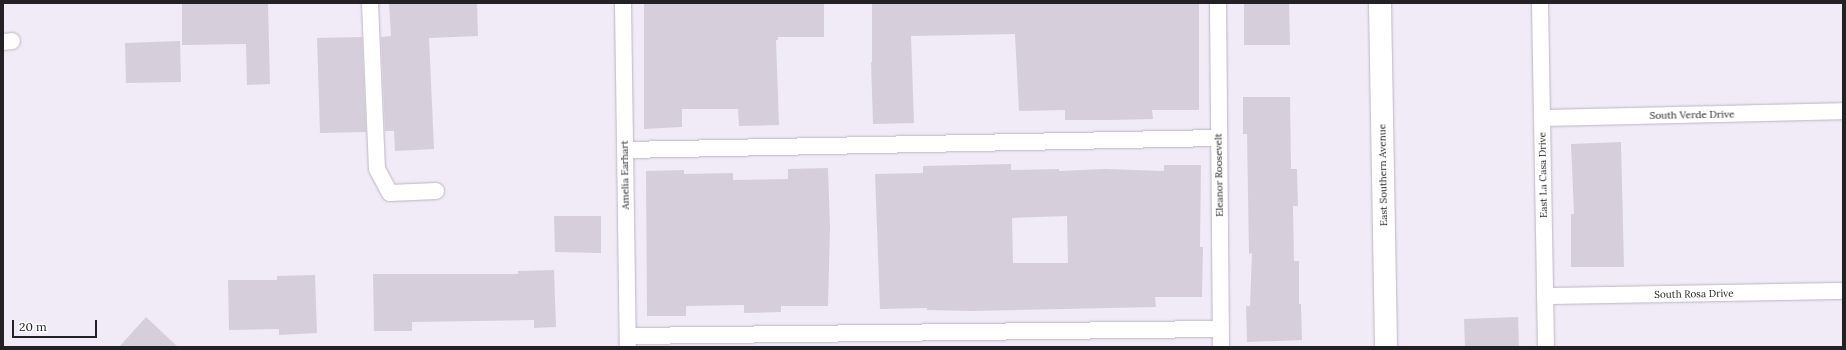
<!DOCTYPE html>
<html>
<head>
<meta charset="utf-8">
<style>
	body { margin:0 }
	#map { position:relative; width:1846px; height:350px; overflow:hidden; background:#f1eaf7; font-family:Lora,serif }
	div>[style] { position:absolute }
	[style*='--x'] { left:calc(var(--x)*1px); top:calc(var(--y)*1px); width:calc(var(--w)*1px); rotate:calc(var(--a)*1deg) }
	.building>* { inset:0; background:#d6cfdb }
	.roads { filter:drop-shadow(0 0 1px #bcb6c2) drop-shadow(0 0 1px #bcb6c2) }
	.lane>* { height:16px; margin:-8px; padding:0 8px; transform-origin:8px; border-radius:8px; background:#fff }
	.secondary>* { height:22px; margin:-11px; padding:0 11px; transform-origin:11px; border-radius:11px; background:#fff }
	span { translate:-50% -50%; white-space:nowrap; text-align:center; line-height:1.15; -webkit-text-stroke:3.5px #fff; paint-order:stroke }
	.street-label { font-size:10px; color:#242126 }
	.frame { position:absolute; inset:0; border:4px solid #242126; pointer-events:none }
	.scale { position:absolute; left:12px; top:320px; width:85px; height:18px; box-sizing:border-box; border:2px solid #242126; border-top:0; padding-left:5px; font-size:12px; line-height:14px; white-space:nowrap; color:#242126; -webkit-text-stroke:3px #fff; paint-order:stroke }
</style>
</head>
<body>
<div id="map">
	<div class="building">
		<div style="clip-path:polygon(182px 3px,268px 3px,270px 84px,247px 85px,246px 44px,182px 45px)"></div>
		<div style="clip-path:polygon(389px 3px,477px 3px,478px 36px,429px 38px,434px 149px,395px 151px,394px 131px,385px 131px,381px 37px,391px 36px)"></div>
		<div style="clip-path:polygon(644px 3px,824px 3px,824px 37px,778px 37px,778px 40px,776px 40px,779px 125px,739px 126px,738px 109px,682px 109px,682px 127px,644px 129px)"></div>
		<div style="clip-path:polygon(872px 3px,1199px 3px,1199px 110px,1152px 110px,1153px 119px,1113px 120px,1065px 120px,1065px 110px,1019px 111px,1015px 34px,911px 36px,914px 123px,873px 124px,871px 62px,872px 62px)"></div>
		<div style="clip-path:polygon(1244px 3px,1289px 3px,1290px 45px,1244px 45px)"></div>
		<div style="clip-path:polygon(362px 37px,366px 132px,320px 133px,317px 38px)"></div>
		<div style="clip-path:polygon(180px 41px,181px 82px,126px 83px,125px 43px)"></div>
		<div style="clip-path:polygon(1243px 97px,1290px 97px,1291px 169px,1297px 169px,1298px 206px,1293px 206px,1294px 261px,1299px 261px,1299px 304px,1301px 304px,1302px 340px,1247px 342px,1246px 306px,1250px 306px,1252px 253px,1249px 254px,1247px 134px,1243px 134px)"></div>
		<div style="clip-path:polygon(1621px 142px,1624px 267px,1571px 267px,1571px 214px,1574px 214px,1571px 144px)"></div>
		<div style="clip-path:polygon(evenodd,1011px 164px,1011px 170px,1059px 169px,1059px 171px,1105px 169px,1164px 171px,1164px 165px,1201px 165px,1200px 247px,1203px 247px,1202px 297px,1155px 297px,1156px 307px,972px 311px,927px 310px,927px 308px,880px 309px,875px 174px,923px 173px,923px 166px,1011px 164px,1067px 216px,1068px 263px,1013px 263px,1012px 218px,1067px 216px)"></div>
		<div style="clip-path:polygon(828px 168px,830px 228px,828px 306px,781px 306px,781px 312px,744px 313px,744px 305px,686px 306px,686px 316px,647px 316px,646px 171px,684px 170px,684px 174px,733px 173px,733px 180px,788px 179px,788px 169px)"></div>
		<div style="clip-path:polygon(554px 216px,601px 216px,601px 253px,555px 252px)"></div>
		<div style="clip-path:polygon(554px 270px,556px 327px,534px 328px,534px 320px,412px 322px,412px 331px,374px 331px,373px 274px,518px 274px,518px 271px)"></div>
		<div style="clip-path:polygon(315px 275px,317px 333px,279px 335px,279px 329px,229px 330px,228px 280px,277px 280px,277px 276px)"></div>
		<div style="clip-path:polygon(146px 317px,178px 347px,119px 347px)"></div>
		<div style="clip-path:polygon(1518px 317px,1519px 347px,1465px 347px,1464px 319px)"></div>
	</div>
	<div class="roads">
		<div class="lane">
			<div style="--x:370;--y:3;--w:166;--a:87.6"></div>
			<div style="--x:377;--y:169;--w:27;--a:62"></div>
			<div style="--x:390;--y:193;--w:46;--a:-2.5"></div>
			<div style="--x:623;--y:3;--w:344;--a:89.2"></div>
			<div style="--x:1218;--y:3;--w:344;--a:89.5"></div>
			<div style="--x:1540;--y:3;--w:344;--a:89"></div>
			<div style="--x:3;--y:42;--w:9;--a:-6"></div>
			<div style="--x:1542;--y:118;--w:301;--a:-1.3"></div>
			<div style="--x:625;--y:150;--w:594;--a:-1.16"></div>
			<div style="--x:1545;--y:296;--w:298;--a:-1"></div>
			<div style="--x:628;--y:336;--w:593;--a:-0.68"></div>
		</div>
		<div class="secondary">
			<div style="--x:1380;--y:3;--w:344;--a:89"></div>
		</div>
	</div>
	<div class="street-label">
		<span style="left:1692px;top:115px;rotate:-1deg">South Verde Drive</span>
		<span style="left:625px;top:175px;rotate:-91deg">Amelia Earhart</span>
		<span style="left:1219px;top:175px;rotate:-91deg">Eleanor Roosevelt</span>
		<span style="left:1383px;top:175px;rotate:-91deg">East Southern Avenue</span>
		<span style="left:1543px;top:175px;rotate:-91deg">East La Casa Drive</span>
		<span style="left:1694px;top:294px;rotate:-1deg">South Rosa Drive</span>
	</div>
	<div class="frame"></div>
	<div class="scale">20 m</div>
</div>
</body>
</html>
